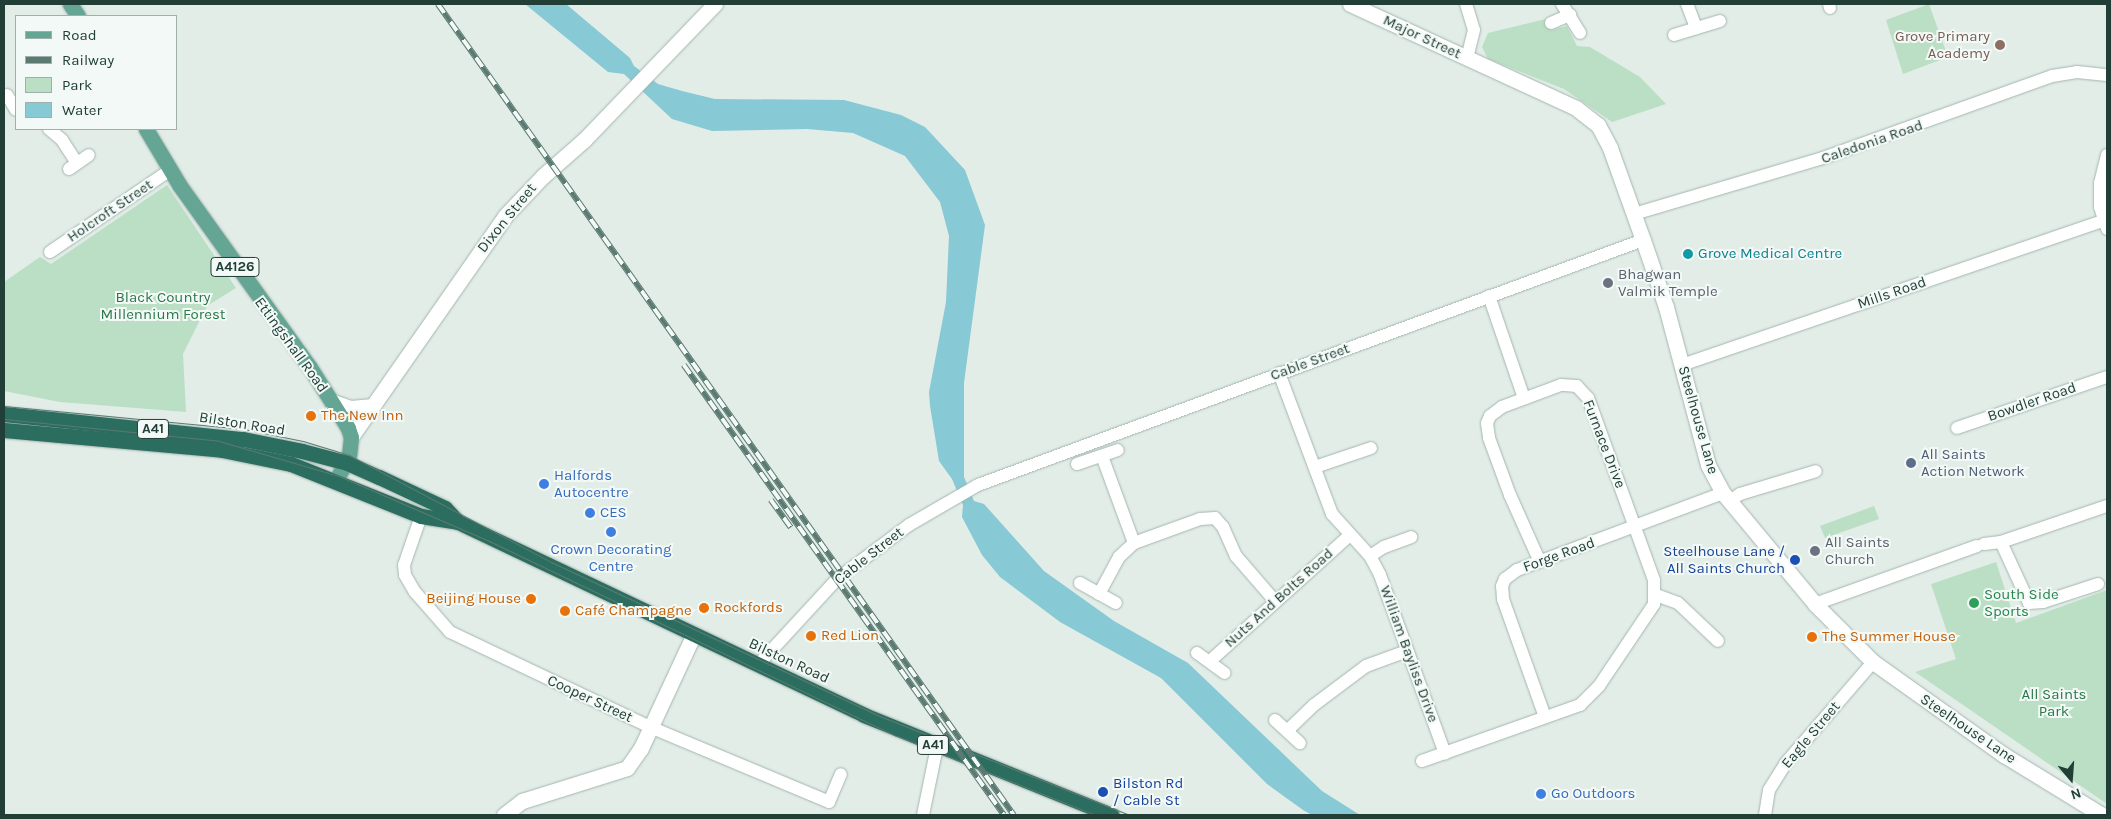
<!DOCTYPE html>
<html>
<head>
<meta charset="utf-8">
<style>
	body { margin:0 }
	#map { position:relative; width:2111px; height:819px; overflow:hidden; background:#e2ede8; font-family:Karla,sans-serif }
	div>[style] { position:absolute }
	[style*='--x'] { left:calc(var(--x)*1px); top:calc(var(--y)*1px); width:calc(var(--w)*1px); rotate:calc(var(--a)*1deg) }
	.green>* { inset:0; background:#badfc4 }
	.water>* { inset:0; background:#87c9d5 }
	.roads { filter:drop-shadow(0 0 1px #a4b5af) drop-shadow(0 0 1px #a4b5af) }
	.street>* { height:12px; margin:-6px; padding:0 6px; transform-origin:6px; border-radius:6px; background:#fff }
	.secondary>* { height:15px; margin:-7.5px; padding:0 7.5px; transform-origin:7.5px; border-radius:7.5px; background:#fff }
	.primary>* { height:15px; margin:-7.5px; padding:0 7.5px; transform-origin:7.5px; border-radius:7.5px; background:#64a594 }
	.highway>* { height:15px; margin:-7.5px; padding:0 7.5px; transform-origin:7.5px; border-radius:7.5px; background:#2b6d5f }
	.tram>* { height:1px; margin:-0.5px; padding:0 0.5px; transform-origin:0.5px; border-radius:0.5px; background:#5b7a72 }
	.rail>* { height:5.5px; margin-top:-2.75px; transform-origin:0; background:repeating-linear-gradient(90deg,#f3f9f6 0 11px,#5b7a72 0 22px); box-sizing:border-box; border-block:1px solid #5b7a72 }
	.dots>* { width:14px; height:14px; translate:-50% -50%; box-sizing:border-box; border:2px solid #f3f9f6; border-radius:50% }
	span { translate:-50% -50%; white-space:nowrap; text-align:center; line-height:1.15; -webkit-text-stroke:4px #f3f9f6; paint-order:stroke }
	.shield-label span { padding:1px 4px; background:#f3f9f6; border:1px solid; border-radius:4px; -webkit-text-stroke-width:0 }
	.shield-label { font-size:14px; color:#213f37; font-weight:700 }
	.education-label { font-size:15px; color:#785e54 }
	.right { translate:-100% -50%; text-align:right }
	.street-label { font-size:15px; color:#213f37 }
	.culture-label { font-size:15px; color:#0d838f }
	.left { translate:0 -50%; text-align:left }
	.worship-label { font-size:15px; color:#5b616d }
	.park-label { font-size:15px; color:#297847 }
	.food-label { font-size:15px; color:#c56008 }
	.service-label { font-size:15px; color:#4e5e75 }
	.shop-label { font-size:15px; color:#366cbe }
	.transit-label { font-size:15px; color:#164399 }
	.leisure-label { font-size:15px; color:#27864d }
	.frame { position:absolute; inset:0; border:5px solid #213f37; pointer-events:none }
	.legend { position:absolute; left:15px; top:15px; width:162px; height:115px; box-sizing:border-box; background:#f3f9f6; border:1px solid #9fafaa; margin:0; padding:6px 9px; list-style:none; font-size:15px; color:#213f37 }
	.legend li { display:flex; align-items:center; gap:10px; height:25px }
	.legend b { width:25px; border:1px solid #9fafaa }
	.north { position:absolute; left:2046px; top:754px; width:50px; height:50px; -webkit-text-stroke:4px #f3f9f6; paint-order:stroke; rotate:162deg; font-size:14px; font-weight:700; line-height:20px; text-align:center; color:#213f37 }
	.north::after { content:''; display:block; margin:auto; width:18px; height:22px; background:#213f37; clip-path:polygon(50% 0,100% 100%,50% 72%,0 100%) }
</style>
</head>
<body>
<div id="map">
	<div class="green">
		<div style="clip-path:polygon(1929px 4px,1948px 57px,1903px 74px,1886px 20px)"></div>
		<div style="clip-path:polygon(1546px 19px,1551px 30px,1567px 26px,1577px 46px,1590px 47px,1640px 77px,1666px 104px,1612px 122px,1564px 89px,1488px 59px,1482px 47px,1488px 33px)"></div>
		<div style="clip-path:polygon(167px 185px,236px 288px,207px 306px,183px 354px,186px 412px,60px 402px,4px 391px,4px 282px,40px 257px,51px 264px)"></div>
		<div style="clip-path:polygon(1874px 506px,1879px 519px,1825px 538px,1820px 526px)"></div>
		<div style="clip-path:polygon(1996px 562px,2016px 623px,2107px 590px,2107px 804px,1915px 672px,1956px 659px,1931px 584px)"></div>
	</div>
	<div class="water">
		<div style="clip-path:polygon(525px 4px,566px 4px,630px 58px,634px 66px,658px 84px,682px 91px,715px 99px,844px 100px,901px 115px,925px 127px,965px 170px,985px 225px,964px 383px,964px 477px,974px 501px,984px 504px,1044px 571px,1114px 621px,1188px 663px,1322px 791px,1360px 815px,1312px 815px,1303px 810px,1267px 784px,1161px 678px,1060px 622px,1000px 577px,982px 555px,962px 517px,963px 505px,952px 479px,939px 461px,930px 406px,929px 392px,946px 302px,949px 236px,940px 202px,905px 156px,853px 133px,807px 129px,712px 131px,672px 119px,624px 74px,608px 72px)"></div>
	</div>
	<div class="roads">
		<div class="street">
			<div style="--x:1466;--y:4;--w:27;--a:73"></div>
			<div style="--x:1474;--y:30;--w:29;--a:104"></div>
			<div style="--x:1562;--y:4;--w:34;--a:58"></div>
			<div style="--x:1687;--y:4;--w:26;--a:69"></div>
			<div style="--x:1829;--y:4;--w:4;--a:76"></div>
			<div style="--x:1551;--y:23;--w:21;--a:-23"></div>
			<div style="--x:1674;--y:35;--w:48;--a:-16.9"></div>
			<div style="--x:7;--y:95;--w:17;--a:59"></div>
			<div style="--x:49;--y:129;--w:17;--a:40"></div>
			<div style="--x:62;--y:140;--w:27;--a:57"></div>
			<div style="--x:2107;--y:155;--w:29;--a:104"></div>
			<div style="--x:2100;--y:183;--w:24;--a:90"></div>
			<div style="--x:2100;--y:207;--w:23;--a:72"></div>
			<div style="--x:69;--y:169;--w:24;--a:-35"></div>
			<div style="--x:1634;--y:214;--w:197;--a:-16.5"></div>
			<div style="--x:1823;--y:158;--w:243;--a:-19.7"></div>
			<div style="--x:2052;--y:76;--w:25;--a:-9"></div>
			<div style="--x:2077;--y:72;--w:30;--a:6"></div>
			<div style="--x:50;--y:252;--w:145;--a:-34.3"></div>
			<div style="--x:1489;--y:296;--w:108;--a:71.1"></div>
			<div style="--x:1682;--y:365;--w:445;--a:-18.9"></div>
			<div style="--x:1279;--y:373;--w:151;--a:69.4"></div>
			<div style="--x:1332;--y:514;--w:57;--a:47.9"></div>
			<div style="--x:1370;--y:556;--w:21;--a:62"></div>
			<div style="--x:1380;--y:575;--w:190;--a:70"></div>
			<div style="--x:331;--y:400;--w:21;--a:19"></div>
			<div style="--x:351;--y:407;--w:25;--a:-5"></div>
			<div style="--x:1957;--y:428;--w:158;--a:-18.8"></div>
			<div style="--x:1077;--y:464;--w:43;--a:-18.9"></div>
			<div style="--x:1315;--y:467;--w:59;--a:-18.7"></div>
			<div style="--x:1730;--y:501;--w:12;--a:-35"></div>
			<div style="--x:1740;--y:494;--w:79;--a:-16.8"></div>
			<div style="--x:421;--y:516;--w:52;--a:109.1"></div>
			<div style="--x:404;--y:565;--w:10;--a:84"></div>
			<div style="--x:405;--y:575;--w:20;--a:60"></div>
			<div style="--x:415;--y:592;--w:53;--a:48.8"></div>
			<div style="--x:450;--y:632;--w:221;--a:25.4"></div>
			<div style="--x:650;--y:727;--w:194;--a:22.7"></div>
			<div style="--x:829;--y:802;--w:30;--a:-67"></div>
			<div style="--x:2001;--y:542;--w:67;--a:65.3"></div>
			<div style="--x:2029;--y:603;--w:14;--a:-4"></div>
			<div style="--x:2043;--y:602;--w:58;--a:-18.1"></div>
			<div style="--x:1134;--y:543;--w:70;--a:-20"></div>
			<div style="--x:1200;--y:519;--w:15;--a:-4"></div>
			<div style="--x:1215;--y:518;--w:12;--a:48"></div>
			<div style="--x:1223;--y:527;--w:32;--a:66"></div>
			<div style="--x:1236;--y:556;--w:60;--a:49.1"></div>
			<div style="--x:1984;--y:544;--w:17;--a:-7"></div>
			<div style="--x:2001;--y:542;--w:112;--a:-18.8"></div>
			<div style="--x:1370;--y:556;--w:17;--a:-33"></div>
			<div style="--x:1384;--y:547;--w:29;--a:-20"></div>
			<div style="--x:1080;--y:583;--w:41;--a:29.1"></div>
			<div style="--x:1099;--y:594;--w:42;--a:-61.6"></div>
			<div style="--x:1119;--y:557;--w:21;--a:-43"></div>
			<div style="--x:1134;--y:543;--w:93;--a:-110.2"></div>
			<div style="--x:1656;--y:595;--w:23;--a:20"></div>
			<div style="--x:1678;--y:603;--w:55;--a:43.5"></div>
			<div style="--x:1815;--y:604;--w:172;--a:-19.7"></div>
			<div style="--x:1197;--y:653;--w:34;--a:36"></div>
			<div style="--x:1210;--y:661;--w:187;--a:-42"></div>
			<div style="--x:758;--y:665;--w:117;--a:-47.4"></div>
			<div style="--x:837;--y:579;--w:90;--a:-36.9"></div>
			<div style="--x:909;--y:525;--w:80;--a:-30.1"></div>
			<div style="--x:978;--y:485;--w:709;--a:-20.22"></div>
			<div style="--x:1545;--y:717;--w:125;--a:-109.6"></div>
			<div style="--x:1503;--y:599;--w:13;--a:-94"></div>
			<div style="--x:1502;--y:586;--w:8;--a:-67"></div>
			<div style="--x:1505;--y:579;--w:15;--a:-37"></div>
			<div style="--x:1517;--y:570;--w:220;--a:-20.5"></div>
			<div style="--x:1275;--y:720;--w:34;--a:43"></div>
			<div style="--x:1287;--y:731;--w:37;--a:-44"></div>
			<div style="--x:1314;--y:705;--w:65;--a:-36.9"></div>
			<div style="--x:1366;--y:666;--w:44;--a:-20.1"></div>
			<div style="--x:1422;--y:761;--w:168;--a:-19.5"></div>
			<div style="--x:1580;--y:705;--w:27;--a:-45"></div>
			<div style="--x:1599;--y:686;--w:99;--a:-56.1"></div>
			<div style="--x:1654;--y:604;--w:24;--a:-90"></div>
			<div style="--x:1654;--y:580;--w:194;--a:-109.9"></div>
			<div style="--x:1588;--y:398;--w:16;--a:-133"></div>
			<div style="--x:1577;--y:386;--w:16;--a:-176"></div>
			<div style="--x:1561;--y:385;--w:63;--a:159.6"></div>
			<div style="--x:1502;--y:407;--w:15;--a:143"></div>
			<div style="--x:1490;--y:416;--w:8;--a:113"></div>
			<div style="--x:1487;--y:423;--w:15;--a:82"></div>
			<div style="--x:1489;--y:438;--w:61;--a:69.8"></div>
			<div style="--x:1510;--y:495;--w:73;--a:65.9"></div>
			<div style="--x:923;--y:815;--w:69;--a:-78.4"></div>
			<div style="--x:1765;--y:815;--w:25;--a:-81"></div>
			<div style="--x:1769;--y:790;--w:31;--a:-58"></div>
			<div style="--x:1785;--y:764;--w:135;--a:-49.2"></div>
		</div>
		<div class="secondary">
			<div style="--x:1350;--y:4;--w:249;--a:24.7"></div>
			<div style="--x:1576;--y:108;--w:28;--a:38"></div>
			<div style="--x:1598;--y:125;--w:26;--a:62"></div>
			<div style="--x:1610;--y:148;--w:98;--a:70.3"></div>
			<div style="--x:1643;--y:240;--w:71;--a:71.1"></div>
			<div style="--x:1666;--y:307;--w:163;--a:75.1"></div>
			<div style="--x:1708;--y:465;--w:32;--a:62"></div>
			<div style="--x:1723;--y:493;--w:144;--a:50.3"></div>
			<div style="--x:1815;--y:604;--w:82;--a:45"></div>
			<div style="--x:1873;--y:662;--w:161;--a:35.4"></div>
			<div style="--x:2004;--y:755;--w:115;--a:31.5"></div>
			<div style="--x:351;--y:437;--w:269;--a:-55.1"></div>
			<div style="--x:505;--y:216;--w:55;--a:-46.5"></div>
			<div style="--x:543;--y:176;--w:55;--a:-41.3"></div>
			<div style="--x:584;--y:140;--w:189;--a:-46.1"></div>
			<div style="--x:504;--y:815;--w:23;--a:-38"></div>
			<div style="--x:522;--y:801;--w:110;--a:-17.4"></div>
			<div style="--x:627;--y:768;--w:24;--a:-55"></div>
			<div style="--x:641;--y:748;--w:123;--a:-65.1"></div>
		</div>
		<div class="primary">
			<div style="--x:70;--y:4;--w:14;--a:56"></div>
			<div style="--x:146;--y:129;--w:66;--a:59.2"></div>
			<div style="--x:180;--y:186;--w:221;--a:54.4"></div>
			<div style="--x:309;--y:366;--w:73;--a:57.8"></div>
			<div style="--x:348;--y:428;--w:9;--a:72"></div>
			<div style="--x:351;--y:437;--w:18;--a:96"></div>
			<div style="--x:349;--y:455;--w:29;--a:117"></div>
		</div>
		<div class="highway">
			<div style="--x:4;--y:414;--w:240;--a:6"></div>
			<div style="--x:243;--y:439;--w:60;--a:11.5"></div>
			<div style="--x:302;--y:451;--w:47;--a:14.9"></div>
			<div style="--x:347;--y:463;--w:35;--a:24"></div>
			<div style="--x:379;--y:477;--w:73;--a:25.2"></div>
			<div style="--x:445;--y:508;--w:19;--a:47"></div>
			<div style="--x:4;--y:430;--w:219;--a:5.2"></div>
			<div style="--x:222;--y:450;--w:70;--a:11.5"></div>
			<div style="--x:291;--y:464;--w:140;--a:21.8"></div>
			<div style="--x:421;--y:516;--w:37;--a:9"></div>
			<div style="--x:458;--y:522;--w:450;--a:25.4"></div>
			<div style="--x:864;--y:715;--w:267;--a:22"></div>
		</div>
	</div>
	<div class="tram">
		<div style="--x:4;--y:406;--w:241;--a:5.5"></div>
		<div style="--x:244;--y:429;--w:60;--a:11.5"></div>
		<div style="--x:303;--y:441;--w:48;--a:16.9"></div>
		<div style="--x:349;--y:455;--w:229;--a:27.9"></div>
		<div style="--x:551;--y:562;--w:360;--a:25.1"></div>
		<div style="--x:877;--y:715;--w:272;--a:21.6"></div>
		<div style="--x:4;--y:419;--w:216;--a:5.8"></div>
		<div style="--x:219;--y:441;--w:125;--a:16.3"></div>
		<div style="--x:339;--y:476;--w:161;--a:23.4"></div>
		<div style="--x:487;--y:540;--w:454;--a:25.6"></div>
		<div style="--x:897;--y:736;--w:214;--a:21.7"></div>
	</div>
	<div class="rail">
		<div style="--x:438;--y:4;--w:995;--a:54.62"></div>
		<div style="--x:684;--y:365;--w:552;--a:54.58"></div>
		<div style="--x:771;--y:500;--w:34;--a:54"></div>
	</div>
	<div class="dots">
		<div style="left:2000px;top:45px;background:#8d6e63"></div>
		<div style="left:1688px;top:254px;background:#0f9aa8"></div>
		<div style="left:1608px;top:283px;background:#6b7280"></div>
		<div style="left:311px;top:416px;background:#e8710a"></div>
		<div style="left:1911px;top:463px;background:#5c6f8a"></div>
		<div style="left:544px;top:484px;background:#3f7fe0"></div>
		<div style="left:590px;top:513px;background:#3f7fe0"></div>
		<div style="left:611px;top:532px;background:#3f7fe0"></div>
		<div style="left:1815px;top:551px;background:#6b7280"></div>
		<div style="left:1795px;top:560px;background:#1a4fb4"></div>
		<div style="left:531px;top:599px;background:#e8710a"></div>
		<div style="left:1974px;top:603px;background:#2e9e5b"></div>
		<div style="left:704px;top:608px;background:#e8710a"></div>
		<div style="left:565px;top:611px;background:#e8710a"></div>
		<div style="left:811px;top:636px;background:#e8710a"></div>
		<div style="left:1812px;top:637px;background:#e8710a"></div>
		<div style="left:1103px;top:792px;background:#1a4fb4"></div>
		<div style="left:1541px;top:794px;background:#3f7fe0"></div>
	</div>
	<div class="shield-label">
		<span style="left:235px;top:267px">A4126</span>
		<span style="left:153px;top:429px">A41</span>
		<span style="left:933px;top:745px">A41</span>
	</div>
	<div class="education-label">
		<span class="right" style="left:1990px;top:45px">Grove Primary<br>Academy</span>
	</div>
	<div class="street-label">
		<span style="left:1422px;top:37px;rotate:25deg">Major Street</span>
		<span style="left:1872px;top:142px;rotate:-19deg">Caledonia Road</span>
		<span style="left:110px;top:211px;rotate:-34deg">Holcroft Street</span>
		<span style="left:507px;top:218px;rotate:-51deg">Dixon Street</span>
		<span style="left:1892px;top:293px;rotate:-19deg">Mills Road</span>
		<span style="left:291px;top:345px;rotate:54deg">Ettingshall Road</span>
		<span style="left:1310px;top:362px;rotate:-20deg">Cable Street</span>
		<span style="left:2032px;top:402px;rotate:-19deg">Bowdler Road</span>
		<span style="left:1698px;top:420px;rotate:74deg">Steelhouse Lane</span>
		<span style="left:242px;top:424px;rotate:9deg">Bilston Road</span>
		<span style="left:1604px;top:444px;rotate:69deg">Furnace Drive</span>
		<span style="left:1559px;top:555px;rotate:-20deg">Forge Road</span>
		<span style="left:869px;top:556px;rotate:-38deg">Cable Street</span>
		<span style="left:1279px;top:598px;rotate:-42deg">Nuts And Bolts Road</span>
		<span style="left:1409px;top:654px;rotate:70deg">William Bayliss Drive</span>
		<span style="left:789px;top:661px;rotate:25deg">Bilston Road</span>
		<span style="left:590px;top:699px;rotate:25deg">Cooper Street</span>
		<span style="left:1968px;top:729px;rotate:34deg">Steelhouse Lane</span>
		<span style="left:1811px;top:735px;rotate:-50deg">Eagle Street</span>
	</div>
	<div class="culture-label">
		<span class="left" style="left:1698px;top:254px">Grove Medical Centre</span>
	</div>
	<div class="worship-label">
		<span class="left" style="left:1618px;top:283px">Bhagwan<br>Valmik Temple</span>
		<span class="left" style="left:1825px;top:551px">All Saints<br>Church</span>
	</div>
	<div class="park-label">
		<span style="left:163px;top:306px">Black Country<br>Millennium Forest</span>
		<span style="left:2054px;top:703px">All Saints<br>Park</span>
	</div>
	<div class="food-label">
		<span class="left" style="left:321px;top:416px">The New Inn</span>
		<span class="right" style="left:521px;top:599px">Beijing House</span>
		<span class="left" style="left:714px;top:608px">Rockfords</span>
		<span class="left" style="left:575px;top:611px">Café Champagne</span>
		<span class="left" style="left:821px;top:636px">Red Lion</span>
		<span class="left" style="left:1822px;top:637px">The Summer House</span>
	</div>
	<div class="service-label">
		<span class="left" style="left:1921px;top:463px">All Saints<br>Action Network</span>
	</div>
	<div class="shop-label">
		<span class="left" style="left:554px;top:484px">Halfords<br>Autocentre</span>
		<span class="left" style="left:600px;top:513px">CES</span>
		<span style="left:611px;top:558px">Crown Decorating<br>Centre</span>
		<span class="left" style="left:1551px;top:794px">Go Outdoors</span>
	</div>
	<div class="transit-label">
		<span class="right" style="left:1785px;top:560px">Steelhouse Lane /<br>All Saints Church</span>
		<span class="left" style="left:1113px;top:792px">Bilston Rd<br>/ Cable St</span>
	</div>
	<div class="leisure-label">
		<span class="left" style="left:1984px;top:603px">South Side<br>Sports</span>
	</div>
	<div class="frame"></div>
	<ul class="legend">
	<li><b style="height:6px;background:#64a594"></b>Road</li>
	<li><b style="height:6px;background:#5b7a72"></b>Railway</li>
	<li><b style="height:14px;background:#badfc4"></b>Park</li>
	<li><b style="height:14px;background:#87c9d5"></b>Water</li>
	</ul>
	<div class="north">N</div>
</div>
</body>
</html>
